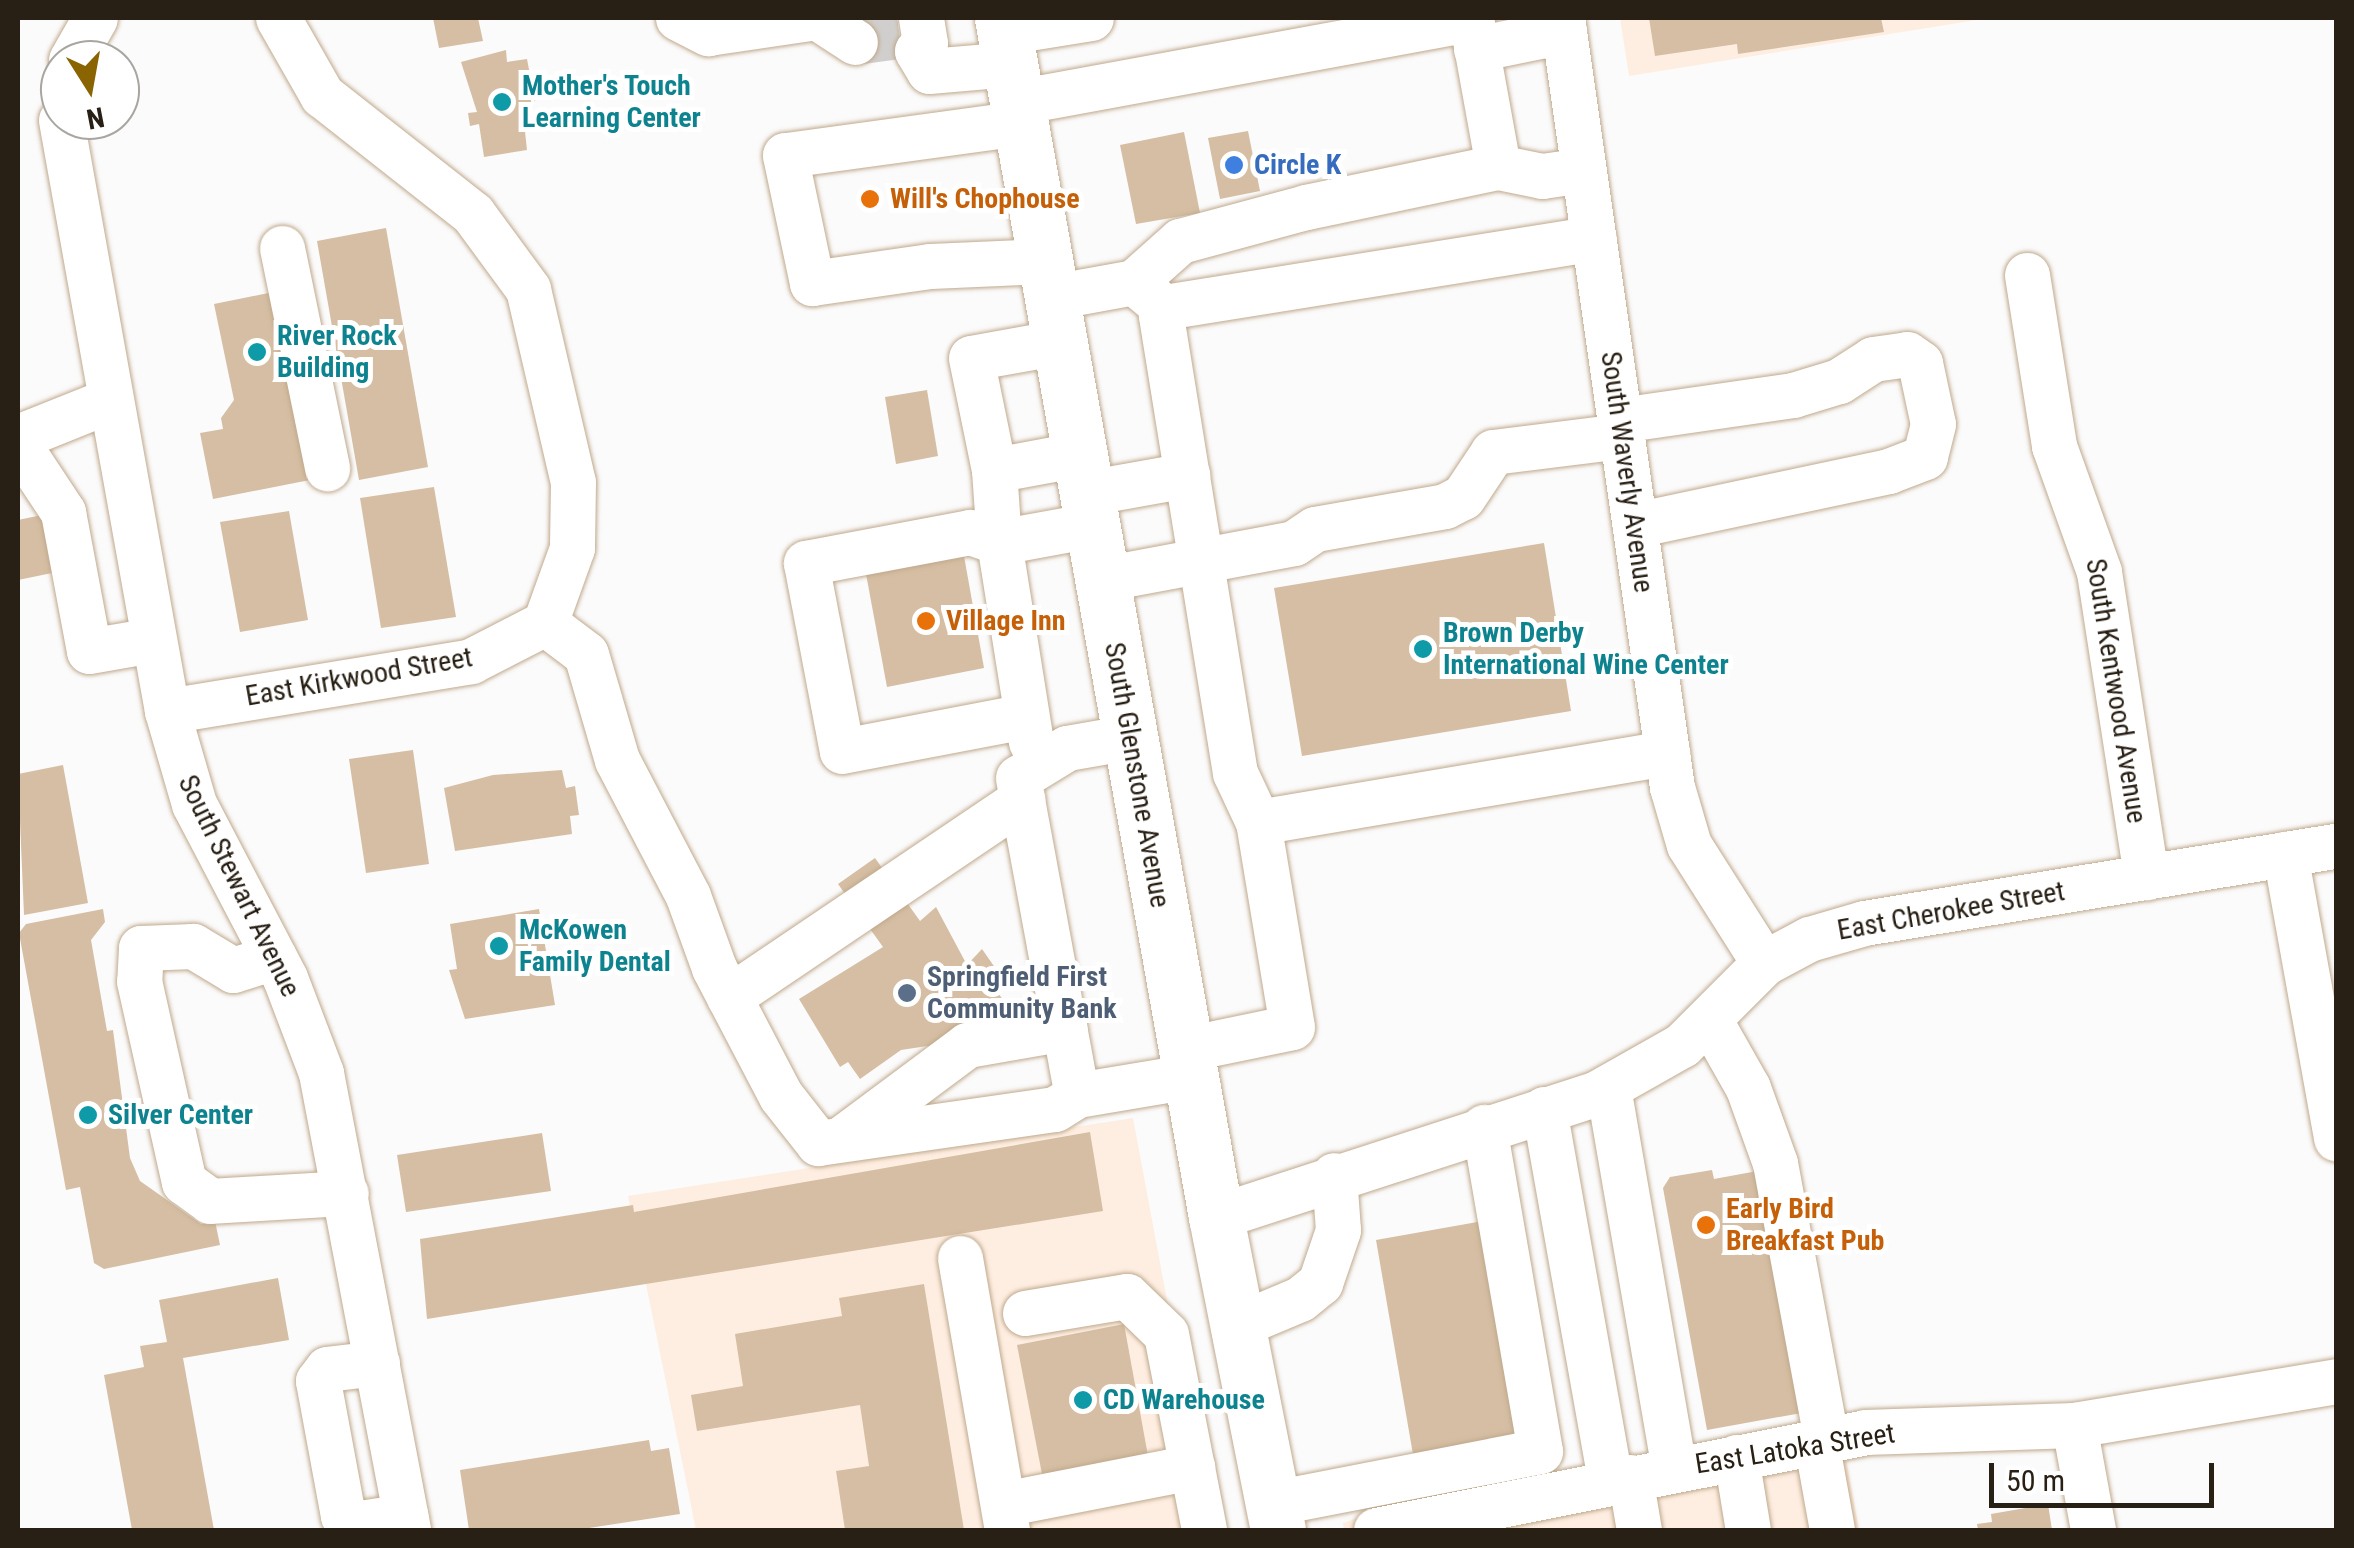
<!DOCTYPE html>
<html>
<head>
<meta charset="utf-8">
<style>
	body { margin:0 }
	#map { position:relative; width:2354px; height:1548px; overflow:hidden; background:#fbfbfb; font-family:"Roboto Condensed",sans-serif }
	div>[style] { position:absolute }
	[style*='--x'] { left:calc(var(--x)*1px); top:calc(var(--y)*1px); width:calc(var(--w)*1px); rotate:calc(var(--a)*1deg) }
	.commercial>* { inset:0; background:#feeee1 }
	.building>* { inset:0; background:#d5bea3 }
	.minor-tunnel>* { height:45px; margin-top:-22.5px; transform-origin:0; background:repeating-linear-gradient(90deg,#d1cfcd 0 45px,transparent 0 67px) }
	.roads { filter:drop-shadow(0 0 2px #c0a98d) drop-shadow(0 0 2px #c0a98d) }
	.minor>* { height:45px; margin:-22.5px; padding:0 22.5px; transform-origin:22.5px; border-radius:22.5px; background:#fff }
	.major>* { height:55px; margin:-27.5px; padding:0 27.5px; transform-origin:27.5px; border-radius:27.5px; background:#fff }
	.dots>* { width:28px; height:28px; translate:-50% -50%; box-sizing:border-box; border:5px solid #fff; border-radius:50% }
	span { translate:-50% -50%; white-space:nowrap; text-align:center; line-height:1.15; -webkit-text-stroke:10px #fff; paint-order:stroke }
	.culture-label { font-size:28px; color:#0d838f; font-weight:700 }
	.left { translate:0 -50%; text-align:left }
	.shop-label { font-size:28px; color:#366cbe; font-weight:700 }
	.food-label { font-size:28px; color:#c56008; font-weight:700 }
	.street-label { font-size:28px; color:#292015 }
	.service-label { font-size:28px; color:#4e5e75; font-weight:700 }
	.frame { position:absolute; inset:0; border:20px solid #292015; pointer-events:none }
	.north { position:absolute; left:40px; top:40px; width:100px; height:100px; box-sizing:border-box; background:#fff; border:2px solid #a9a6a1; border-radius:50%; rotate:169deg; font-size:28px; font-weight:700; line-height:40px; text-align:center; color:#292015 }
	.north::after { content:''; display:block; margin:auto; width:35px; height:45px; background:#896401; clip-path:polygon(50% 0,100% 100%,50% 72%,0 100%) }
	.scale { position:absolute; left:1989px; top:1463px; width:225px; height:45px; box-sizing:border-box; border:5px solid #292015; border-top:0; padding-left:12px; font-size:30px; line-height:35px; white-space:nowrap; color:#292015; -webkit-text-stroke:8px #fff; paint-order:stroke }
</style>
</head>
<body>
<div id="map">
	<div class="commercial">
		<div style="clip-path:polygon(1620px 18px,1989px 18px,1629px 76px)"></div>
		<div style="clip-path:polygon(1133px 1118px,1210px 1530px,696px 1530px,628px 1196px)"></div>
		<div style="clip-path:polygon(1841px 1429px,1859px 1530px,1344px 1530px,1343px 1523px,1385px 1508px)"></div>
	</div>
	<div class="building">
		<div style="clip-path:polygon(433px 18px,478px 18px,483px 41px,439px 48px)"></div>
		<div style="clip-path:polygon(1649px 18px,1881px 18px,1884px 32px,1738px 54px,1737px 44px,1655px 56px)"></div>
		<div style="clip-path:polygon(506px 50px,507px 62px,527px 59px,535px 101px,522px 104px,527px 150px,484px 157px,479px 124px,470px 126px,468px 113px,477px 112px,461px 62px)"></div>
		<div style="clip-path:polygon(1248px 131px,1260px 191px,1220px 199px,1208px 138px)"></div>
		<div style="clip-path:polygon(1184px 132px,1200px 213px,1136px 224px,1120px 145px)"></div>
		<div style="clip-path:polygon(386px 228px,428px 467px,359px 480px,317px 241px)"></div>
		<div style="clip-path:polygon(278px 291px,315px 479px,213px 499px,200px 433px,223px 429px,221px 418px,234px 400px,214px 304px)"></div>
		<div style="clip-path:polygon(927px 390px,938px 456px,896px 464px,885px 397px)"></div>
		<div style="clip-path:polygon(434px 487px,456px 617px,381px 628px,360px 498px)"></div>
		<div style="clip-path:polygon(289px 511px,308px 620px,240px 632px,220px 522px)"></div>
		<div style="clip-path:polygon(42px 515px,52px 573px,18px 580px,18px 520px)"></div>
		<div style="clip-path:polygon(1544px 543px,1571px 711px,1302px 756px,1274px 588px)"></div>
		<div style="clip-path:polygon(964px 556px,984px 668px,887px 687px,866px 574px)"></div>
		<div style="clip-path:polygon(413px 750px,429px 864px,366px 873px,349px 759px)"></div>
		<div style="clip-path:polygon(63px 765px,88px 903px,24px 915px,18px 774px)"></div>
		<div style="clip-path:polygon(562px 770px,566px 788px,575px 786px,579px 815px,570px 816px,572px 834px,455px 851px,444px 788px,493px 775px)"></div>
		<div style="clip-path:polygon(875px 858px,920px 921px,936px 907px,967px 965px,982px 949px,998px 972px,988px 978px,1003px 1000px,934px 1045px,901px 1050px,860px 1079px,848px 1062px,840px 1067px,799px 999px,883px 947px,838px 884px)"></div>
		<div style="clip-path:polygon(103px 909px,105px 922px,91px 940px,107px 1031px,113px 1030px,130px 1158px,140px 1181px,201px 1224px,215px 1221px,220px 1245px,104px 1269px,94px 1263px,80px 1187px,66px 1190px,19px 933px,26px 924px)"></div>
		<div style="clip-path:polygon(539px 909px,555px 1005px,465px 1019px,449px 970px,457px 969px,450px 924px)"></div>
		<div style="clip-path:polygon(1090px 1132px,1103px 1211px,427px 1319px,420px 1239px,633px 1205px,634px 1212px)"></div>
		<div style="clip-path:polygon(542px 1133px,551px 1191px,406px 1212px,397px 1155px)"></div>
		<div style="clip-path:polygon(1712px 1170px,1714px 1179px,1763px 1170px,1807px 1412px,1707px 1430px,1663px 1188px,1670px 1177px)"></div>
		<div style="clip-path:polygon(1483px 1221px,1521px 1448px,1415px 1466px,1376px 1240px)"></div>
		<div style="clip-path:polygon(278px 1278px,289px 1340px,183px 1358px,214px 1530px,132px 1530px,104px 1375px,144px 1367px,140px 1346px,167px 1342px,159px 1300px)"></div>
		<div style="clip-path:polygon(924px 1284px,964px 1530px,845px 1530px,836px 1471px,869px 1466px,860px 1405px,697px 1431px,691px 1395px,743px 1386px,735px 1334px,842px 1316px,839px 1298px)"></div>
		<div style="clip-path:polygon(1124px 1324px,1148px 1456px,1042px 1474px,1017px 1345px)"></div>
		<div style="clip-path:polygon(649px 1440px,651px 1451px,669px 1448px,680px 1514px,576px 1530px,469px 1530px,460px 1470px)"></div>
		<div style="clip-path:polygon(2048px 1504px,2052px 1530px,1978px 1530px,1977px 1524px,1992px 1522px,1991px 1514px)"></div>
	</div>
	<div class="minor-tunnel">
		<div style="--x:855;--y:42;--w:45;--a:-7.6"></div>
	</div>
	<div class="roads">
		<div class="minor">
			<div style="--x:278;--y:18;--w:89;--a:60.3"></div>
			<div style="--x:322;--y:95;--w:192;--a:38.2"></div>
			<div style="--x:473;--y:214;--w:93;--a:53.7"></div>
			<div style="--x:528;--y:289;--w:198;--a:76.9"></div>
			<div style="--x:573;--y:482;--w:66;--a:90.9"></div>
			<div style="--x:572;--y:548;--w:80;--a:109.8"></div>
			<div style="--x:678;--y:18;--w:34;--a:27"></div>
			<div style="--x:708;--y:33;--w:103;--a:-8.4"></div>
			<div style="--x:818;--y:18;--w:44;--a:33"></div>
			<div style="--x:921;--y:18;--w:25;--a:81"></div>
			<div style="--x:925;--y:43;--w:11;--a:135"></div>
			<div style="--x:917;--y:51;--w:23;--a:59"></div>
			<div style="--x:929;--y:71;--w:81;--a:-4.9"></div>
			<div style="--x:1471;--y:18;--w:151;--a:79.7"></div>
			<div style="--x:1498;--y:167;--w:45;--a:11.6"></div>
			<div style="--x:1542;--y:176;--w:42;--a:-8.1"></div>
			<div style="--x:1562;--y:18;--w:777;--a:81.86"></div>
			<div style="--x:1672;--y:787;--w:60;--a:73.7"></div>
			<div style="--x:1689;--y:845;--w:140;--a:57.6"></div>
			<div style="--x:1004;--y:32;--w:88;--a:-9.1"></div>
			<div style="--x:1476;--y:49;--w:90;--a:-11.6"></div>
			<div style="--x:71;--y:60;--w:48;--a:-60.3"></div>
			<div style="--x:1017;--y:102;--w:462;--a:-10.4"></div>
			<div style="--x:61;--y:120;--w:600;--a:79.83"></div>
			<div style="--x:167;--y:711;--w:97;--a:73.8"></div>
			<div style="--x:194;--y:804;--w:196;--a:62.4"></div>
			<div style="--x:285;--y:978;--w:102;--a:69.2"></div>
			<div style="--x:321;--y:1073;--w:465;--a:79.2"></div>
			<div style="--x:1020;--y:123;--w:237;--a:172.2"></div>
			<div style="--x:785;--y:155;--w:131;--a:78.1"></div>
			<div style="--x:812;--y:283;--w:119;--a:-8.2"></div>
			<div style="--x:930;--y:266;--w:115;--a:-2.5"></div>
			<div style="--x:282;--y:248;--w:225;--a:78.4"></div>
			<div style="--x:2027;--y:275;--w:173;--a:81"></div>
			<div style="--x:2054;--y:446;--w:134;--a:70.3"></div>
			<div style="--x:2099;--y:572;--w:309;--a:81.2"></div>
			<div style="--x:1134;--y:282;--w:62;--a:-41.7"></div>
			<div style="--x:1180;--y:241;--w:131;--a:-15.1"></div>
			<div style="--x:1306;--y:207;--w:196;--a:-11.8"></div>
			<div style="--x:1052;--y:297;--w:83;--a:-10.4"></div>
			<div style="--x:1134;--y:282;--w:26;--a:40"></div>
			<div style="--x:1060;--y:342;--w:90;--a:169.8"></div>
			<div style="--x:971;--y:358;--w:114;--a:78.4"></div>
			<div style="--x:994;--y:470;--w:87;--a:-10.5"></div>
			<div style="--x:1620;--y:420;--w:175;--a:-8.2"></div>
			<div style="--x:1793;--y:395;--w:48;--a:-16.9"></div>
			<div style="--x:1839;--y:381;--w:40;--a:-32.9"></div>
			<div style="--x:1873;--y:359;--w:34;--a:-8"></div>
			<div style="--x:1907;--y:354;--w:16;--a:35"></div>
			<div style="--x:1920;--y:363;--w:62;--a:78"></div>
			<div style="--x:1933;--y:424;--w:34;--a:104"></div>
			<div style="--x:1925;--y:457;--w:39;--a:159"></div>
			<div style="--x:1889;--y:471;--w:260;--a:168"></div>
			<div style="--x:18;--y:437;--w:97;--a:-21.8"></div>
			<div style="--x:18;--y:444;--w:82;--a:56.5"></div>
			<div style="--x:63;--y:512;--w:141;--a:79.4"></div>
			<div style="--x:89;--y:651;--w:65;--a:-9.8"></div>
			<div style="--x:994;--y:470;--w:72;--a:86"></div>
			<div style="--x:999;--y:542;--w:31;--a:-161"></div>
			<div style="--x:970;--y:532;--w:167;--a:169.3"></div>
			<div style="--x:806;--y:563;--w:191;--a:79.2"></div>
			<div style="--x:842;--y:751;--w:186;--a:-10.8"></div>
			<div style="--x:1086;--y:493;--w:103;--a:-10.1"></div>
			<div style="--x:1102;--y:579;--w:195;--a:-10.6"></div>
			<div style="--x:1294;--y:543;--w:25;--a:-34"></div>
			<div style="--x:1315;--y:529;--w:132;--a:-10"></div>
			<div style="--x:1445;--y:506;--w:20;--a:-27"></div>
			<div style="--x:1463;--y:497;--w:54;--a:-56.3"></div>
			<div style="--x:1493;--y:452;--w:130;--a:-7.1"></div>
			<div style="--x:545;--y:623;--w:51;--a:37.1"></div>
			<div style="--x:586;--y:654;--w:110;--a:73.7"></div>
			<div style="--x:617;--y:760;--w:153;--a:62.4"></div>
			<div style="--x:688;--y:896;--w:77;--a:70.1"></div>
			<div style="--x:714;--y:968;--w:144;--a:62.4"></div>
			<div style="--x:781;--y:1096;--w:60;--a:51.8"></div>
			<div style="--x:818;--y:1143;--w:239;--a:-8.2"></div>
			<div style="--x:1055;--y:1109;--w:26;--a:-32"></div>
			<div style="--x:167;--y:711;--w:308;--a:-9.3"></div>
			<div style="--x:471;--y:661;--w:83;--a:-27.2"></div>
			<div style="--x:1130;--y:737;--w:64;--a:170.1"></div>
			<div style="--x:1067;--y:748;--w:57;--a:148.5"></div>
			<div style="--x:1018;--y:778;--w:322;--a:79.5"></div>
			<div style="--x:1077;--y:1095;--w:116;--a:-9.5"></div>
			<div style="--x:1031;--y:742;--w:203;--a:-99.1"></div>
			<div style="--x:999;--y:542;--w:95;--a:-10.4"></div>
			<div style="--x:1258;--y:822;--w:54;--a:-115.1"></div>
			<div style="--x:1235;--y:773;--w:464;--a:-99.2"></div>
			<div style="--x:1161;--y:315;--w:13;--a:-42"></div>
			<div style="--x:1171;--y:306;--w:428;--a:-9.1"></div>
			<div style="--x:2285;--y:854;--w:289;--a:79.8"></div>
			<div style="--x:274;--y:957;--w:43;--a:162.4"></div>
			<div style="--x:233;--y:970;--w:47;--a:-149"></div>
			<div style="--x:193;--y:946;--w:52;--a:177.8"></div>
			<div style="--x:141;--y:948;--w:33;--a:93"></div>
			<div style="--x:139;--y:981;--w:206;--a:77.4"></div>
			<div style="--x:184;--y:1182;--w:32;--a:36"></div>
			<div style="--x:210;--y:1201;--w:136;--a:-3.4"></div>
			<div style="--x:729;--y:997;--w:354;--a:-34"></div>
			<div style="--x:1709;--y:1019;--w:79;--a:60.5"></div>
			<div style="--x:1748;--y:1088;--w:80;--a:70.2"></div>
			<div style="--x:1775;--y:1163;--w:281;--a:79.5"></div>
			<div style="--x:1186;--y:1049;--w:108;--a:-11.7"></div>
			<div style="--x:1292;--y:1027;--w:208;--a:-99.4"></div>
			<div style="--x:1258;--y:822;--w:415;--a:-9.6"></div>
			<div style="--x:1608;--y:1087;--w:388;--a:80.2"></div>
			<div style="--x:1544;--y:1109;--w:378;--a:79.9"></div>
			<div style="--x:841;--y:1139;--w:157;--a:-36.7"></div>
			<div style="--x:967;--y:1045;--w:99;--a:-9.8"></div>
			<div style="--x:1216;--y:1217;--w:401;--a:-18"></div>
			<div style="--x:1597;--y:1093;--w:98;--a:-29.5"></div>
			<div style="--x:1682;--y:1045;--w:116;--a:-45"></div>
			<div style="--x:1764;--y:963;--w:51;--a:-28.1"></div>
			<div style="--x:1809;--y:939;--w:57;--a:-16.2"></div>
			<div style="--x:1864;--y:923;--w:478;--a:-9.3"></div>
			<div style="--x:960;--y:1258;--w:276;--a:80.2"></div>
			<div style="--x:1025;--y:1313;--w:103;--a:-9.5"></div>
			<div style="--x:1127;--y:1296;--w:54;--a:44.3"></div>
			<div style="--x:1166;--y:1334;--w:200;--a:79"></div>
			<div style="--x:1238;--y:1325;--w:67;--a:-22.8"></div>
			<div style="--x:1300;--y:1299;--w:26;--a:-39"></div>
			<div style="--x:1320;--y:1283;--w:56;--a:-71.2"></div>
			<div style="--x:1338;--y:1230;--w:55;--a:-94.2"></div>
			<div style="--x:377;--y:1363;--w:50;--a:173.2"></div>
			<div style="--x:327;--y:1369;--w:15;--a:127"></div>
			<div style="--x:318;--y:1381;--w:137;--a:79.5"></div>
			<div style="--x:343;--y:1516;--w:18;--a:22"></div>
			<div style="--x:360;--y:1523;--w:46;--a:-8.8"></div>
			<div style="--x:2074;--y:1425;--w:107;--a:79.7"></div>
			<div style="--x:1816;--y:1441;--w:90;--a:79.8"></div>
			<div style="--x:1736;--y:1457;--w:74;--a:80.7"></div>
			<div style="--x:1630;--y:1477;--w:54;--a:80.4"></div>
			<div style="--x:1273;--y:1503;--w:272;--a:-11"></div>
			<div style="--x:1540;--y:1451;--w:329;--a:-99.8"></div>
			<div style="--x:1003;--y:1504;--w:193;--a:-11.1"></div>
			<div style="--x:1376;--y:1530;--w:499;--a:-11.3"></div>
			<div style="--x:1865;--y:1432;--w:209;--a:-1.9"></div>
			<div style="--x:2074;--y:1425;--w:266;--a:-9.5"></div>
		</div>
		<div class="major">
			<div style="--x:1002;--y:18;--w:1218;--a:79.88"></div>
			<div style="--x:1216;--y:1217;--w:319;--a:78.8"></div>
		</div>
	</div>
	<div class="dots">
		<div style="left:502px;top:102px;background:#0f9aa8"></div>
		<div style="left:1234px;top:165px;background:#3f7fe0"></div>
		<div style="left:870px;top:199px;background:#e8710a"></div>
		<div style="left:257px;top:352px;background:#0f9aa8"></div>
		<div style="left:926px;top:621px;background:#e8710a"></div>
		<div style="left:1423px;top:649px;background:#0f9aa8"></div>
		<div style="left:499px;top:946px;background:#0f9aa8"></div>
		<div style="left:907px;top:993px;background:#5c6f8a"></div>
		<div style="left:88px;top:1115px;background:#0f9aa8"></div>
		<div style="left:1706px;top:1225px;background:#e8710a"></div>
		<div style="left:1083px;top:1400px;background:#0f9aa8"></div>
	</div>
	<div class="culture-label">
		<span class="left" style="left:522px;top:102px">Mother's Touch<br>Learning Center</span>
		<span class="left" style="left:277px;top:352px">River Rock<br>Building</span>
		<span class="left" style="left:1443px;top:649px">Brown Derby<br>International Wine Center</span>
		<span class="left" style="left:519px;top:946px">McKowen<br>Family Dental</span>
		<span class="left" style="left:108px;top:1115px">Silver Center</span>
		<span class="left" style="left:1103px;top:1400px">CD Warehouse</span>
	</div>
	<div class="shop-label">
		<span class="left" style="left:1254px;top:165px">Circle K</span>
	</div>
	<div class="food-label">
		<span class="left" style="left:890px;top:199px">Will's Chophouse</span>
		<span class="left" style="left:946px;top:621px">Village Inn</span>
		<span class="left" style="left:1726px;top:1225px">Early Bird<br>Breakfast Pub</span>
	</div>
	<div class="street-label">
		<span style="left:1627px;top:472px;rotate:82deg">South Waverly Avenue</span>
		<span style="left:359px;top:677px;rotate:-10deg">East Kirkwood Street</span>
		<span style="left:2116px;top:691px;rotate:81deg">South Kentwood Avenue</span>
		<span style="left:1137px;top:775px;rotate:80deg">South Glenstone Avenue</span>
		<span style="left:239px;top:886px;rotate:64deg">South Stewart Avenue</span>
		<span style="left:1951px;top:911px;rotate:-10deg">East Cherokee Street</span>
		<span style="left:1795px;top:1449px;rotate:-9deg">East Latoka Street</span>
	</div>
	<div class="service-label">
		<span class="left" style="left:927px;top:993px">Springfield First<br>Community Bank</span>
	</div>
	<div class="frame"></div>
	<div class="north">N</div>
	<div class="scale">50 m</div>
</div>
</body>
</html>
